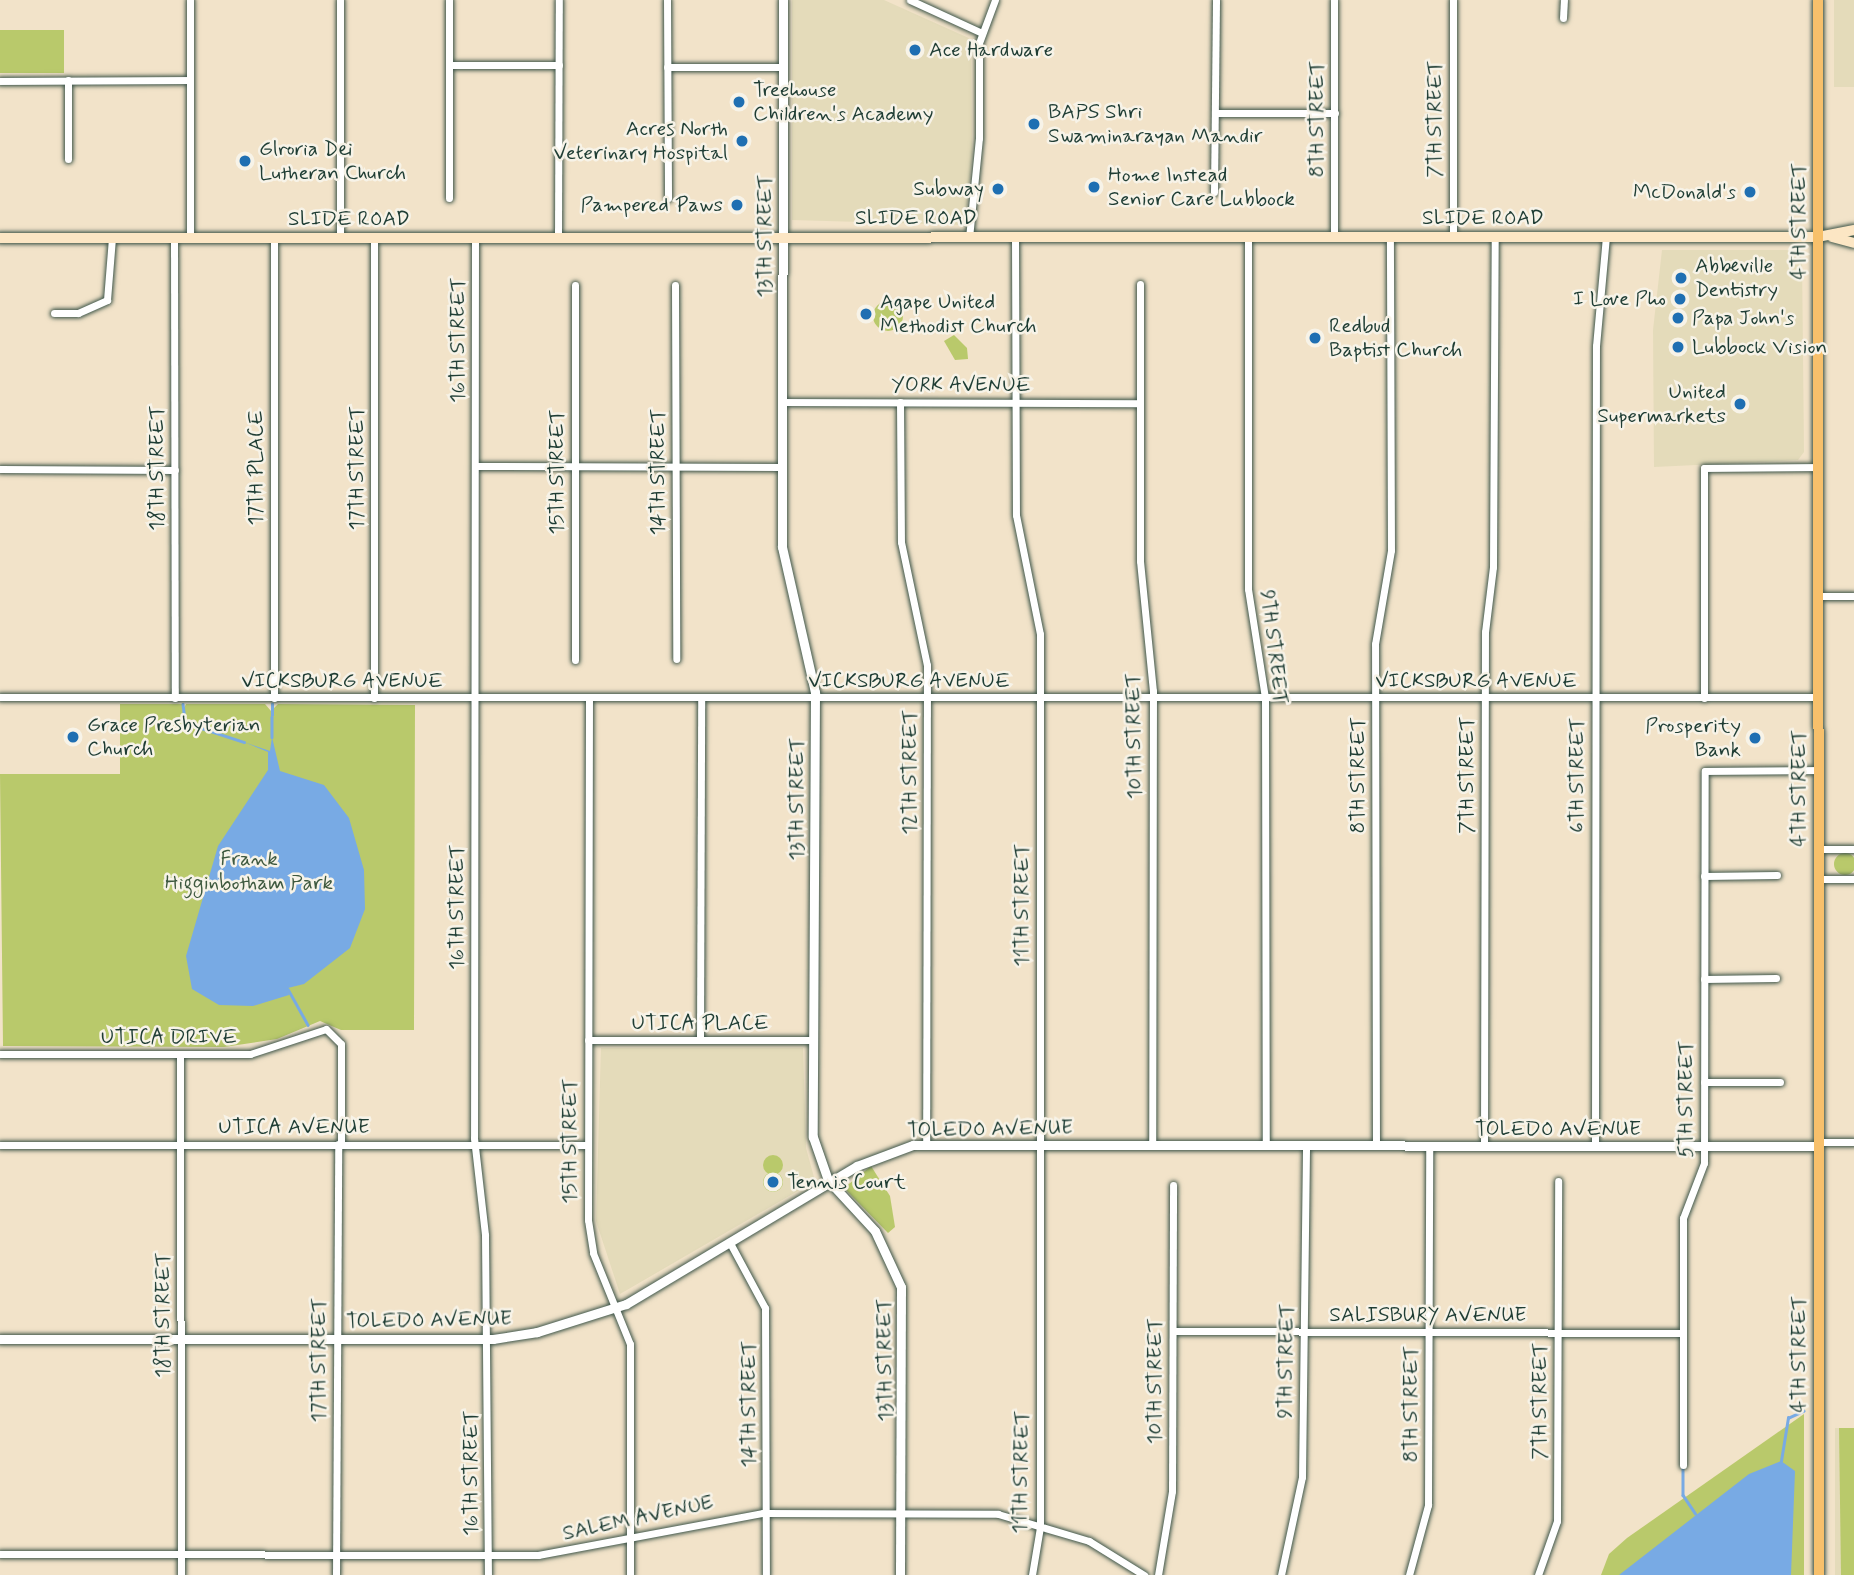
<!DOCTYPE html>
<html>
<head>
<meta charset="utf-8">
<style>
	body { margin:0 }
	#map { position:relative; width:1854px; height:1575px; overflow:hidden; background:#f2e3c9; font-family:Mynerve,sans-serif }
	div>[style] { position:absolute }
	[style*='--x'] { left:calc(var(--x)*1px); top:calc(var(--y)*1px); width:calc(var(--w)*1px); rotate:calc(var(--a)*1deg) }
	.built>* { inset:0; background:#e4dbba }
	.green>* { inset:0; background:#b9c96b }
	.round { border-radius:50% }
	.water>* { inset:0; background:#78aae4 }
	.stream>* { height:2.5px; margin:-1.25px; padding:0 1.25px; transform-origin:1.25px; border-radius:1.25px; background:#78aae4 }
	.roads { filter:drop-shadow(0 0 2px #3f564a) drop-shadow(0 0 2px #3f564a) }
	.minor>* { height:7px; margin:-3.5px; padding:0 3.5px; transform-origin:3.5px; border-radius:3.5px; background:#fff }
	.tertiary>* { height:9px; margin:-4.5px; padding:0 4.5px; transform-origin:4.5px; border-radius:4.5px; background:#fff }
	.secondary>* { height:10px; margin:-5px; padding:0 5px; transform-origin:5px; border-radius:5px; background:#fce6c4 }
	.primary>* { height:10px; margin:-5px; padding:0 5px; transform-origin:5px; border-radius:5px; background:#f7c06b }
	.dots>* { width:19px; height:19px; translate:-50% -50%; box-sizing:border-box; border:4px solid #f7f3e8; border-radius:50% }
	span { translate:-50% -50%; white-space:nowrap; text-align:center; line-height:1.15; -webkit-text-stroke:5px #f7f3e8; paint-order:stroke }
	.poi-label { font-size:21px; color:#1f3d34 }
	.left { translate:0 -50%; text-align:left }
	.right { translate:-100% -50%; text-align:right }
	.street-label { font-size:21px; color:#1f3d34 }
	.park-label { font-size:21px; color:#3e593f }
</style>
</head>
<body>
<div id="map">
	<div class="built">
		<div style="clip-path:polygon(792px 0,884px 0,971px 39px,972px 154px,965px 225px,792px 220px)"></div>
		<div style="clip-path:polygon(1834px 0,1854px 0,1854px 87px,1834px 87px)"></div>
		<div style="clip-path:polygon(1662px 250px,1790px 250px,1802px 258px,1804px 452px,1798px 460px,1654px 467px,1653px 330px)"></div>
		<div style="clip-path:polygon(601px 1048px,803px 1048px,806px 1148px,815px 1181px,620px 1294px,596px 1221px)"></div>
		<div style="clip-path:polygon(1835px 1428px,1854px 1428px,1854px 1575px,1835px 1575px)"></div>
	</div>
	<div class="green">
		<div style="clip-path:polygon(0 30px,64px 30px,64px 73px,0 73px)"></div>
		<div class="round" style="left:873px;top:301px;width:30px;height:30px"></div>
		<div style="clip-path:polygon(954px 335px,967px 348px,968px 359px,955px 360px,944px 341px)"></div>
		<div style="clip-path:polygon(120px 704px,182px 704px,183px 710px,186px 704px,265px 704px,271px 711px,278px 704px,415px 705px,414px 1030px,341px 1030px,320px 1021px,277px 1039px,224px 1047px,3px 1046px,0 774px,120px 774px)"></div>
		<div class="round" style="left:1834px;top:853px;width:22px;height:22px"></div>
		<div class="round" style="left:763px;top:1155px;width:20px;height:20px"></div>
		<div style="clip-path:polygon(871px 1166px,890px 1196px,895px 1227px,888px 1233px,844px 1188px)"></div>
		<div class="round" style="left:763px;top:1172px;width:20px;height:20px"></div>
		<div style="clip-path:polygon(1804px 1414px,1804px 1575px,1601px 1575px,1609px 1554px,1627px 1538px)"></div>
		<div style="clip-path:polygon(1839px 1428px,1854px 1428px,1854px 1575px,1841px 1575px)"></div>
	</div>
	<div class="water">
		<div style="clip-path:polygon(272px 737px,280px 771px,324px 785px,349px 818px,364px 870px,365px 909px,350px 948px,304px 984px,288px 988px,289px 995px,253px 1006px,219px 1005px,192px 989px,186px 956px,218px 846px,268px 770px,268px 752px,244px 742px,270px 751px)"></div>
		<div style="clip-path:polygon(1781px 1461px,1795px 1471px,1791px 1575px,1619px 1575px,1749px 1474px)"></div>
	</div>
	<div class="stream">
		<div style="--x:183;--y:704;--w:17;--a:83"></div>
		<div style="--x:272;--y:715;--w:11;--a:-90"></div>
		<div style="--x:272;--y:717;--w:20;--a:90"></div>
		<div style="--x:186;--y:723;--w:61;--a:18.1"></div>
		<div style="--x:288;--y:989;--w:41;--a:60.9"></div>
		<div style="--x:1781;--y:1461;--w:44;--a:-80.8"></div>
		<div style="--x:1788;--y:1418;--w:17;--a:-25"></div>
		<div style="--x:1683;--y:1465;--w:30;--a:90"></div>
		<div style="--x:1683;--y:1495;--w:22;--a:56"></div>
	</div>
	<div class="roads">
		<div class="minor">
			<div style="--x:449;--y:0;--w:198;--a:90"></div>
			<div style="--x:667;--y:0;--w:198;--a:89.7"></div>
			<div style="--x:910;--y:0;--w:79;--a:24.6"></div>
			<div style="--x:1334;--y:0;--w:237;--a:90"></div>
			<div style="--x:1563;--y:18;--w:18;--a:-87"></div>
			<div style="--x:449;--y:65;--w:110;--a:0"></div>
			<div style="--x:667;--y:67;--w:116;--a:0"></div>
			<div style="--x:0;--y:81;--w:190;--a:-0.3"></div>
			<div style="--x:1215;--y:113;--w:120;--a:0"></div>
			<div style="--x:68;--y:159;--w:79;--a:-90"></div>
			<div style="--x:1214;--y:192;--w:192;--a:-89.4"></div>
			<div style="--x:1015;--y:237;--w:278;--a:89.8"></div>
			<div style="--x:1016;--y:515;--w:121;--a:78.6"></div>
			<div style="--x:1040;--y:634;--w:893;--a:90"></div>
			<div style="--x:1040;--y:1527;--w:49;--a:99.5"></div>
			<div style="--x:1248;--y:237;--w:352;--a:90"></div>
			<div style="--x:1248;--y:589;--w:110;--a:81.1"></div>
			<div style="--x:1265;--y:698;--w:448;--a:89.9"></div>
			<div style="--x:1453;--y:237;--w:237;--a:-90"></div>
			<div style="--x:174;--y:238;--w:460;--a:89.9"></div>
			<div style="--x:190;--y:238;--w:238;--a:-90"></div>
			<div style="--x:340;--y:238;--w:238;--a:-90"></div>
			<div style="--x:374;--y:238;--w:460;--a:90"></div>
			<div style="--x:475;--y:238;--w:900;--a:90.06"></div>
			<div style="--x:474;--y:1138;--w:98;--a:83.5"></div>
			<div style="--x:485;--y:1235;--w:340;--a:89.5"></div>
			<div style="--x:558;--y:238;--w:238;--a:-89.8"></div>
			<div style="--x:969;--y:238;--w:100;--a:-84.3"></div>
			<div style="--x:979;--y:138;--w:95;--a:-90"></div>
			<div style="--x:979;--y:43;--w:46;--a:-69.6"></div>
			<div style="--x:1140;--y:284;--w:277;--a:90"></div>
			<div style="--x:1140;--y:561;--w:131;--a:84.3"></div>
			<div style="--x:1153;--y:691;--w:455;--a:90.1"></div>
			<div style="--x:675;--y:285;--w:374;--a:89.8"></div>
			<div style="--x:54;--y:313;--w:24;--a:0"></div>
			<div style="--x:78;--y:313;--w:32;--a:-24"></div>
			<div style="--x:107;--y:300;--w:62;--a:-85.4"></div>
			<div style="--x:782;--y:402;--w:358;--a:0.2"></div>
			<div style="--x:900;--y:402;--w:140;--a:89.6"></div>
			<div style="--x:901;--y:542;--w:126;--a:78.1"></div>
			<div style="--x:927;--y:665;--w:481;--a:90.1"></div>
			<div style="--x:475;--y:466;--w:307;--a:0.2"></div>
			<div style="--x:0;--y:469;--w:175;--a:0.3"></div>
			<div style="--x:1819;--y:596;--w:35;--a:0"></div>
			<div style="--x:575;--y:660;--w:375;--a:-90"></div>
			<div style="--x:0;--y:697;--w:1819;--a:0"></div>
			<div style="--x:274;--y:698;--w:460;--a:-90"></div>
			<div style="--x:589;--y:698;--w:522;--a:90.11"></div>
			<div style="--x:588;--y:1220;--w:33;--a:81"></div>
			<div style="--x:593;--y:1253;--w:98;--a:67.9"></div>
			<div style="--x:630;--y:1344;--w:231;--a:90"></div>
			<div style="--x:1704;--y:698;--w:230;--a:-90"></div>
			<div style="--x:1704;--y:468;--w:115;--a:-0.5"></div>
			<div style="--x:1819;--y:849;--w:35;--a:0"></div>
			<div style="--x:1704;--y:876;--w:73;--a:-0.8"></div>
			<div style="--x:1819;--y:879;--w:35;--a:0"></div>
			<div style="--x:1704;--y:979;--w:72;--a:-0.8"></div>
			<div style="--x:588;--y:1040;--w:225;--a:0"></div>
			<div style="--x:700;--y:1040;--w:342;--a:-89.8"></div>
			<div style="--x:0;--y:1054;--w:250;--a:0"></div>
			<div style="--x:250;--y:1054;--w:80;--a:-18.2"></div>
			<div style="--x:326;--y:1029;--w:21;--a:45"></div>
			<div style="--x:341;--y:1044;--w:100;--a:90"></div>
			<div style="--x:180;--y:1055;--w:520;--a:89.89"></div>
			<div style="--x:1704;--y:1082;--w:76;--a:0"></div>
			<div style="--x:1819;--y:1142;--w:35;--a:0"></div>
			<div style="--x:0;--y:1145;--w:587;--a:0"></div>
			<div style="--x:1376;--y:1146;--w:502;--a:-90.11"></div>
			<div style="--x:1375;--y:644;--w:95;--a:-80.3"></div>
			<div style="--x:1391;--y:550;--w:313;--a:-90.2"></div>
			<div style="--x:1484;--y:1146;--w:514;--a:-89.89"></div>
			<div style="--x:1485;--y:632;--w:65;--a:-83"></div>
			<div style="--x:1493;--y:567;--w:330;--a:-89.7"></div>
			<div style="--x:1595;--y:1146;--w:800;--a:-89.93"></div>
			<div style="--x:1596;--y:346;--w:109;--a:-84.8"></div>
			<div style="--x:730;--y:1243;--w:74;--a:61.7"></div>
			<div style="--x:765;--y:1308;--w:267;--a:89.8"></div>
			<div style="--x:1173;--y:1331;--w:509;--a:0.23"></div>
			<div style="--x:1683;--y:1465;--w:247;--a:-90"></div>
			<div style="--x:1683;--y:1218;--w:59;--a:-69.1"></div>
			<div style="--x:1704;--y:1163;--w:392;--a:-89.9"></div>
			<div style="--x:1705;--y:771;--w:114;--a:-0.5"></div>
			<div style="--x:0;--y:1554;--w:538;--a:0.11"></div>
			<div style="--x:538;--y:1555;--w:229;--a:-10.6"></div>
			<div style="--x:763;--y:1513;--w:235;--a:0.2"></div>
			<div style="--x:998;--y:1514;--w:95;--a:16.5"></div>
			<div style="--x:1089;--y:1541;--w:65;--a:31.7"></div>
			<div style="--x:336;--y:1575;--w:431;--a:-89.7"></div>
			<div style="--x:1158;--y:1575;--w:85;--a:-80.5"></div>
			<div style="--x:1172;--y:1491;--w:306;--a:-89.8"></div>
			<div style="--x:1281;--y:1575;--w:100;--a:-77.9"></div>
			<div style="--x:1302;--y:1477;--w:331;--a:-89.3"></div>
			<div style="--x:1409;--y:1575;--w:73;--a:-74.8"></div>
			<div style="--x:1428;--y:1505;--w:359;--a:-89.8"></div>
			<div style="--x:1538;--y:1575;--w:57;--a:-70.6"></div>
			<div style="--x:1557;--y:1521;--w:340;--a:-89.8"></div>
		</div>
		<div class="tertiary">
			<div style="--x:783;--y:0;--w:547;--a:90.1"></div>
			<div style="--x:782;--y:547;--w:149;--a:77.2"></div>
			<div style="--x:815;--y:692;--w:445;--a:90.3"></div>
			<div style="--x:813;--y:1137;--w:46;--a:70.8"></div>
			<div style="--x:828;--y:1180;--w:69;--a:47.3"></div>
			<div style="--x:875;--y:1231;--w:62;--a:65.1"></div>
			<div style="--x:901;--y:1287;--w:288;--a:90.2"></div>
			<div style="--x:0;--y:1339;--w:493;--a:0"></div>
			<div style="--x:493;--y:1339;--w:45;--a:-9"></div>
			<div style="--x:537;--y:1332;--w:93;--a:-17.5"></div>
			<div style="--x:626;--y:1304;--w:269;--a:-30.9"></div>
			<div style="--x:857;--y:1166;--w:60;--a:-20.6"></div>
			<div style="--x:913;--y:1145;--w:906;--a:0.06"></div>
		</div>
		<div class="secondary">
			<div style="--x:1832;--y:237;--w:23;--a:15"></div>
			<div style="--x:0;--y:238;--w:1818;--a:-0.03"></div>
			<div style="--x:1818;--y:237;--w:37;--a:-11"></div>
		</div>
		<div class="primary">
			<div style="--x:1818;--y:0;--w:1575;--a:89.96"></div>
		</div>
	</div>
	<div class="dots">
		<div style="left:915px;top:50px;background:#1f6fb2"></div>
		<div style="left:739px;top:102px;background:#1f6fb2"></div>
		<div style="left:1034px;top:124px;background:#1f6fb2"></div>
		<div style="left:742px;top:141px;background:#1f6fb2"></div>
		<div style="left:245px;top:161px;background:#1f6fb2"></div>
		<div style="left:1094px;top:187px;background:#1f6fb2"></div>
		<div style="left:998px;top:189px;background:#1f6fb2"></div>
		<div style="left:1750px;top:192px;background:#1f6fb2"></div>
		<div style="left:737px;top:205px;background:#1f6fb2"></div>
		<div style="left:1681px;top:278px;background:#1f6fb2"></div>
		<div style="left:1680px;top:299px;background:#1f6fb2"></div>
		<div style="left:866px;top:314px;background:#1f6fb2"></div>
		<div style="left:1678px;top:318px;background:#1f6fb2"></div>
		<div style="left:1315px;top:338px;background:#1f6fb2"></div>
		<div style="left:1678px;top:347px;background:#1f6fb2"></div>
		<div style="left:1740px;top:404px;background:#1f6fb2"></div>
		<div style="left:73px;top:737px;background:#1f6fb2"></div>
		<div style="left:1755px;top:738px;background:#1f6fb2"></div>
		<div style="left:773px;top:1182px;background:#1f6fb2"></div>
	</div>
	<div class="poi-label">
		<span class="left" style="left:929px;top:50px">Ace Hardware</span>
		<span class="left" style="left:753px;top:102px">Treehouse<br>Children's Academy</span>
		<span class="left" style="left:1048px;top:124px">BAPS Shri<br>Swaminarayan Mandir</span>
		<span class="right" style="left:728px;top:141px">Acres North<br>Veterinary Hospital</span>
		<span class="left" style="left:259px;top:161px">Glroria Dei<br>Lutheran Church</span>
		<span class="left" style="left:1108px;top:187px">Home Instead<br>Senior Care Lubbock</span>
		<span class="right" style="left:984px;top:189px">Subway</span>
		<span class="right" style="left:1736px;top:192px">McDonald's</span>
		<span class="right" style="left:723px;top:205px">Pampered Paws</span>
		<span class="left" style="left:1695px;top:278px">Abbeville<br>Dentistry</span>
		<span class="right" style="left:1666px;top:299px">I Love Pho</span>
		<span class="left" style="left:880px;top:314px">Agape United<br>Methodist Church</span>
		<span class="left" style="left:1692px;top:318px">Papa John's</span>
		<span class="left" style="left:1329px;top:338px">Redbud<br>Baptist Church</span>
		<span class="left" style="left:1692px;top:347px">Lubbock Vision</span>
		<span class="right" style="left:1726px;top:404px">United<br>Supermarkets</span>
		<span class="left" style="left:87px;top:737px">Grace Presbyterian<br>Church</span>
		<span class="right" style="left:1741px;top:738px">Prosperity<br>Bank</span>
		<span class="left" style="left:787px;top:1182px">Tennis Court</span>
	</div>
	<div class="street-label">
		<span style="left:1317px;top:119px;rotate:-90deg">8TH STREET</span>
		<span style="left:1435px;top:119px;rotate:-90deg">7TH STREET</span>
		<span style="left:916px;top:218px">SLIDE ROAD</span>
		<span style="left:1483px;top:218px">SLIDE ROAD</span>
		<span style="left:349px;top:219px">SLIDE ROAD</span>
		<span style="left:1799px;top:221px;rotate:-90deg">4TH STREET</span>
		<span style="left:765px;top:236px;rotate:-90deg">13TH STREET</span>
		<span style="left:458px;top:340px;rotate:-90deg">16TH STREET</span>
		<span style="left:961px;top:385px">YORK AVENUE</span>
		<span style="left:157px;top:468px;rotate:-90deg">18TH STREET</span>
		<span style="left:256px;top:468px;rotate:-90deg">17TH PLACE</span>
		<span style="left:357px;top:468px;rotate:-90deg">17TH STREET</span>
		<span style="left:557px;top:472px;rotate:-90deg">15TH STREET</span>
		<span style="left:658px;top:472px;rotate:-90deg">14TH STREET</span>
		<span style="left:1274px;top:647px;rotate:83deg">9TH STREET</span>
		<span style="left:342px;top:681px">VICKSBURG AVENUE</span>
		<span style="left:909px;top:681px">VICKSBURG AVENUE</span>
		<span style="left:1476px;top:681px">VICKSBURG AVENUE</span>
		<span style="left:1134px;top:736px;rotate:-91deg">10TH STREET</span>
		<span style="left:910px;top:772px;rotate:-90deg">12TH STREET</span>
		<span style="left:1358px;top:775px;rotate:-90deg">8TH STREET</span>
		<span style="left:1467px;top:775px;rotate:-90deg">7TH STREET</span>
		<span style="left:1577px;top:775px;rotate:-90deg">6TH STREET</span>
		<span style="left:1799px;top:788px;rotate:-90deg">4TH STREET</span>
		<span style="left:797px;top:799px;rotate:-90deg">13TH STREET</span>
		<span style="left:1022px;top:905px;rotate:-90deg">11TH STREET</span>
		<span style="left:457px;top:907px;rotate:-90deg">16TH STREET</span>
		<span style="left:700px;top:1023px">UTICA PLACE</span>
		<span style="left:169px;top:1037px">UTICA DRIVE</span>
		<span style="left:1686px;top:1099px;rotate:-90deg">5TH STREET</span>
		<span style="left:294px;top:1127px">UTICA AVENUE</span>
		<span style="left:990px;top:1129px;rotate:-1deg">TOLEDO AVENUE</span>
		<span style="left:1558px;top:1129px">TOLEDO AVENUE</span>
		<span style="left:570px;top:1141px;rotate:-90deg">15TH STREET</span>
		<span style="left:163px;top:1315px;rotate:-90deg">18TH STREET</span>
		<span style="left:1428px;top:1315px">SALISBURY AVENUE</span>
		<span style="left:429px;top:1320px;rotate:-1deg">TOLEDO AVENUE</span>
		<span style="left:1799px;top:1354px;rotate:-90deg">4TH STREET</span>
		<span style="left:319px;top:1360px;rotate:-90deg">17TH STREET</span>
		<span style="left:885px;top:1360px;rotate:-91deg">13TH STREET</span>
		<span style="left:1286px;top:1361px;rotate:-89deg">9TH STREET</span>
		<span style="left:1155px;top:1381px;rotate:-90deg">10TH STREET</span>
		<span style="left:1540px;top:1401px;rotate:-90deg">7TH STREET</span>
		<span style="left:749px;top:1404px;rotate:-90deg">14TH STREET</span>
		<span style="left:1411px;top:1404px;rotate:-90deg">8TH STREET</span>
		<span style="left:1021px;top:1472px;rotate:-89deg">11TH STREET</span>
		<span style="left:471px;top:1473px;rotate:-90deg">16TH STREET</span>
		<span style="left:638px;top:1518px;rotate:-12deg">SALEM AVENUE</span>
	</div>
	<div class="park-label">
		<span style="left:249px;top:871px">Frank<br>Higginbotham Park</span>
	</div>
</div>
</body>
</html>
